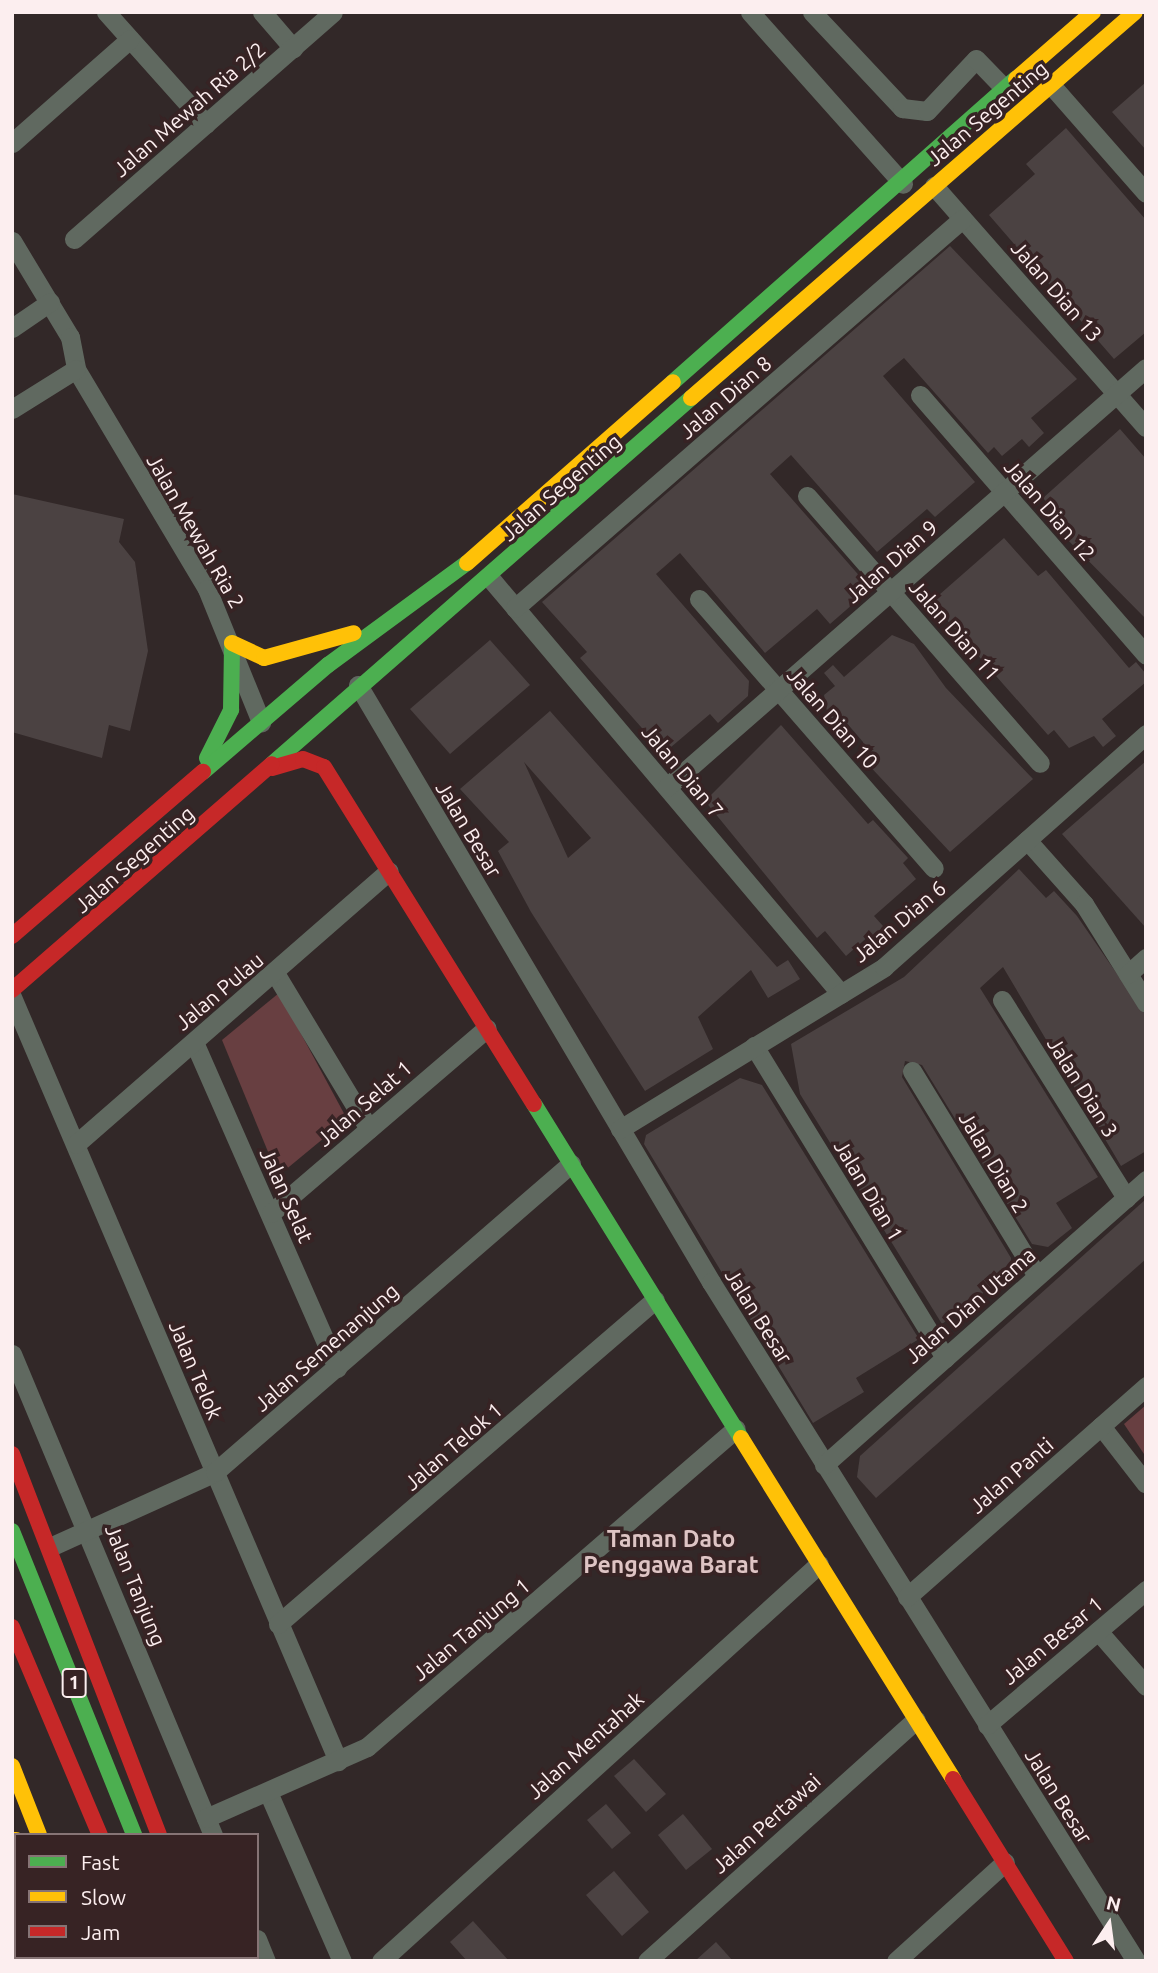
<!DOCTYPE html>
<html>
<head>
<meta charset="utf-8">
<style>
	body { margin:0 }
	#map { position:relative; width:1158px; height:1973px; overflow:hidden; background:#322828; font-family:Ubuntu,sans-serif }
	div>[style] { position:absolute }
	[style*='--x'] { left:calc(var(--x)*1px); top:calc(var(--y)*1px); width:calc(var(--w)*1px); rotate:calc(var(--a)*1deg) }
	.green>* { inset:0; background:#683f41 }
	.building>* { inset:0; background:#4b4242 }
	.street>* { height:19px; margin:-9.5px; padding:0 9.5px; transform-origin:9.5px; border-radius:9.5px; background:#606960 }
	.fast>* { height:16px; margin:-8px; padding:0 8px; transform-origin:8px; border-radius:8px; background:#4caf50 }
	.slow>* { height:16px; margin:-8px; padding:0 8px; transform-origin:8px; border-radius:8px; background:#ffc107 }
	.jam>* { height:16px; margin:-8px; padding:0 8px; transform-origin:8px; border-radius:8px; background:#c62828 }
	span { translate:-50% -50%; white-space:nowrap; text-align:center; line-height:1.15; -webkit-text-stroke:7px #372324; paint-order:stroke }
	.shield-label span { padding:2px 5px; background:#372324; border:2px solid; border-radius:5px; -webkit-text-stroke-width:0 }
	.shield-label { font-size:19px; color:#fceeef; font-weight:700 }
	.street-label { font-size:21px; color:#fceeef }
	.neighbourhood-label { font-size:23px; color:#dec4c4; font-weight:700 }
	.frame { position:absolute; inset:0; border:14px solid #fceeef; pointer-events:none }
	.legend { position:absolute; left:14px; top:1833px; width:245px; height:126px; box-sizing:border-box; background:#372324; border:2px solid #867475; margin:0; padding:9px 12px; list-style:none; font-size:21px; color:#fceeef }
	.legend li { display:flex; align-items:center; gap:14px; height:35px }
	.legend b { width:35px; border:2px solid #867475 }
	.north { position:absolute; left:1074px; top:1889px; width:70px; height:70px; -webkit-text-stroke:5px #372324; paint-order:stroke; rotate:13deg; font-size:19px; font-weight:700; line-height:28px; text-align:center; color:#fceeef }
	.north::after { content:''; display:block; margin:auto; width:24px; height:32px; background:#fceeef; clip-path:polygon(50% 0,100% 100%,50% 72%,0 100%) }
</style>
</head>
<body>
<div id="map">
	<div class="green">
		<div style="clip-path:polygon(279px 993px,347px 1119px,278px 1176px,222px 1040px)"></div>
		<div style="clip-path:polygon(1146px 1405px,1146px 1457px,1124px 1424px)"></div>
	</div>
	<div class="building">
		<div style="clip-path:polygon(1146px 82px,1146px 150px,1112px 112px)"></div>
		<div style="clip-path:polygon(1066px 128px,1146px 220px,1146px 332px,1114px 359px,989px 215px,1035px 174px,1026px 164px)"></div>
		<div style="clip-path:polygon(950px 246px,1077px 379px,1031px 418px,1044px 433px,1029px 447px,1022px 439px,1002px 456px,994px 447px,988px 453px,904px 358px,893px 367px,883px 376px,975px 482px,935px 517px,927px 509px,877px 552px,791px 455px,770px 474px,863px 580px,861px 597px,830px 624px,817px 609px,765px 653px,680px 553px,656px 574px,749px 681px,748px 696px,718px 723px,710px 714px,664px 753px,580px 658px,587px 652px,542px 602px)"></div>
		<div style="clip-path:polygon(1120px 429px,1146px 459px,1146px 619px,1052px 524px,1060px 518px,1043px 498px)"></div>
		<div style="clip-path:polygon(12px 494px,124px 519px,119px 542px,135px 562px,148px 651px,130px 731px,109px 725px,102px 758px,12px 732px)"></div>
		<div style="clip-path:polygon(1004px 538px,1038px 576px,1046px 570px,1129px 668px,1136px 662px,1146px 674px,1146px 682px,1102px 719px,1116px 736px,1103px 747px,1094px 736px,1069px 748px,1054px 730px,1048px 735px,931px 602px)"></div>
		<div style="clip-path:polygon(892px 635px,914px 644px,946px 688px,1033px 779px,950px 852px,864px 760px,863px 742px,845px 721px,828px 717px,824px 695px,835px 686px,824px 673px,833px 665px,844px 677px)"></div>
		<div style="clip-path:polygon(490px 640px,530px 685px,450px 754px,410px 709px)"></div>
		<div style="clip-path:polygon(evenodd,550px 711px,777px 967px,788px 960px,800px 979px,768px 998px,751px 970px,698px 1017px,713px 1049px,645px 1091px,531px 912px,498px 851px,509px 842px,460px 789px,550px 711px,524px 762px,591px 838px,568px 858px,524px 762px)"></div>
		<div style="clip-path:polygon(781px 725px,868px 824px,873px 820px,908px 858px,903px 863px,916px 879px,874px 916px,891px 935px,879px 945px,870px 935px,846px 956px,825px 931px,817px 938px,705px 801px)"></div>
		<div style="clip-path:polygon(1146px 761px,1146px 928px,1062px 834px)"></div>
		<div style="clip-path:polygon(1019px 869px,1046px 898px,1054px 891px,1077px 916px,1146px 1016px,1146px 1151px,1121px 1166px,1003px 967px,980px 988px,1098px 1177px,1056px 1203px,1072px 1228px,1048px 1247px,1032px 1244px,922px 1065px,905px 1061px,902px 1077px,1011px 1258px,1010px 1273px,942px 1324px,800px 1094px,791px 1044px,904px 977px)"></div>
		<div style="clip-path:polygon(740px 1078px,762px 1085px,919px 1339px,856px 1378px,864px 1392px,813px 1423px,644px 1144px,646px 1135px)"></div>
		<div style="clip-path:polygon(1146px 1199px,1146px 1259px,876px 1498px,857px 1477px,860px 1456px)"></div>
		<div style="clip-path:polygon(634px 1759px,666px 1794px,646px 1812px,614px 1776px)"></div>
		<div style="clip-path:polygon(606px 1804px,631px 1833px,612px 1849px,587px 1820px)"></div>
		<div style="clip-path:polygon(683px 1814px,712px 1849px,686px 1870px,658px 1835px)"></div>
		<div style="clip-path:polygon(614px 1871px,649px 1912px,622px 1936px,586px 1895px)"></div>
		<div style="clip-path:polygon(473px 1921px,509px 1961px,467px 1961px,450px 1942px)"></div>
		<div style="clip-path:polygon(716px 1942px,733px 1961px,695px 1961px)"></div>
	</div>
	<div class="street">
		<div style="--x:106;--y:12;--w:150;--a:48.2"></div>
		<div style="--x:262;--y:12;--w:48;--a:49.3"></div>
		<div style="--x:750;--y:12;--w:230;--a:48.3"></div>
		<div style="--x:812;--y:12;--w:132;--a:46.8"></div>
		<div style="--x:902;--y:108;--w:25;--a:7"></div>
		<div style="--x:927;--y:111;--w:71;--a:-46.7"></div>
		<div style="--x:976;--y:59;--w:45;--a:45.9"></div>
		<div style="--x:1052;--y:86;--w:142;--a:48.7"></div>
		<div style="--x:12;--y:143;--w:157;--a:-41.4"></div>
		<div style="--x:934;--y:186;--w:321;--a:48.7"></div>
		<div style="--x:74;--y:239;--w:344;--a:-41.2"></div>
		<div style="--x:12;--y:241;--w:112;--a:58.9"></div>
		<div style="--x:70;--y:337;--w:33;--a:79"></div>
		<div style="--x:76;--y:369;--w:256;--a:59.2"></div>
		<div style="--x:207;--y:589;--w:144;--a:67.9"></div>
		<div style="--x:12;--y:328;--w:46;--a:-34.4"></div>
		<div style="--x:920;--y:395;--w:344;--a:49"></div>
		<div style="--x:12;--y:409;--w:75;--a:-32"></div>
		<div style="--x:807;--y:496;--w:354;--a:48.9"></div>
		<div style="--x:490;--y:578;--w:544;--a:49.84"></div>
		<div style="--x:699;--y:599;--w:357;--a:48.9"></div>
		<div style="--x:515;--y:608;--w:593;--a:-41.03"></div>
		<div style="--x:358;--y:685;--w:694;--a:59.4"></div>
		<div style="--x:711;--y:1282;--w:801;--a:57.96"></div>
		<div style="--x:667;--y:787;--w:636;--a:-41.18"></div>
		<div style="--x:1027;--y:840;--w:86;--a:48.3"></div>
		<div style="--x:1084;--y:904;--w:117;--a:57.9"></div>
		<div style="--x:275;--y:973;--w:182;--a:58.9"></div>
		<div style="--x:1128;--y:974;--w:24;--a:-42"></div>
		<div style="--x:12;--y:997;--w:831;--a:66.89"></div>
		<div style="--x:1002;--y:1000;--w:234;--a:57.9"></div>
		<div style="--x:194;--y:1042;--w:356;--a:66.3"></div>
		<div style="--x:754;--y:1046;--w:366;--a:58.5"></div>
		<div style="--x:912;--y:1071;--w:240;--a:58.6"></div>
		<div style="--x:620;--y:1129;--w:310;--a:-31.5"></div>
		<div style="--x:884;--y:967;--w:351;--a:-41.6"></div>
		<div style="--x:76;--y:1144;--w:415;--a:-41.1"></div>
		<div style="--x:271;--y:1213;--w:284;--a:-40.6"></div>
		<div style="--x:12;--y:1354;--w:521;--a:67.32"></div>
		<div style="--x:1101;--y:1426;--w:73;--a:52.2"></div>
		<div style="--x:824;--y:1465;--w:430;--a:-41.5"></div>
		<div style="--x:50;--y:1547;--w:181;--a:-24.4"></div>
		<div style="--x:215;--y:1472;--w:471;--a:-40.9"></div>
		<div style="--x:907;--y:1597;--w:319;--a:-41.4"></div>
		<div style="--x:278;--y:1624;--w:497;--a:-40.7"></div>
		<div style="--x:1098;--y:1631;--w:73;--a:48.9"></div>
		<div style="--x:987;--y:1725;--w:209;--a:-40.3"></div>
		<div style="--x:268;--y:1792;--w:184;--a:66.4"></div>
		<div style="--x:206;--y:1818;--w:176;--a:-23.8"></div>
		<div style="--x:367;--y:1747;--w:487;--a:-40.8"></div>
		<div style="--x:257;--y:1939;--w:24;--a:68"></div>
		<div style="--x:381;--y:1961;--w:591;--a:-42.19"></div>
		<div style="--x:647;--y:1961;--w:361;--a:-41.9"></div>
		<div style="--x:896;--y:1961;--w:147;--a:-42.2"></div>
	</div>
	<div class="fast">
		<div style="--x:673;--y:382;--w:458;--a:-41.5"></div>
		<div style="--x:207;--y:758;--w:54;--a:-63.4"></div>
		<div style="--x:231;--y:710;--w:67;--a:-89.1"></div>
		<div style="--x:272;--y:764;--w:556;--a:-41.14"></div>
		<div style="--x:203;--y:772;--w:165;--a:-40.6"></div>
		<div style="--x:328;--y:665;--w:172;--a:-36.3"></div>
		<div style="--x:534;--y:1104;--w:393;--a:58.2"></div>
		<div style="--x:12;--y:1531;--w:328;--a:68.1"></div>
		<div style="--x:12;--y:1907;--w:5;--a:37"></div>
		<div style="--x:180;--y:1957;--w:4;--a:76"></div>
	</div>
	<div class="slow">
		<div style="--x:1016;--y:79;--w:102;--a:-41"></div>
		<div style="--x:691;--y:398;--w:588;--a:-41"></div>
		<div style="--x:467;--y:563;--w:274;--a:-41.3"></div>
		<div style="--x:232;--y:643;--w:35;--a:25"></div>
		<div style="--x:264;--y:658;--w:93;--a:-15.5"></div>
		<div style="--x:741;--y:1438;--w:402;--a:58.1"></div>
		<div style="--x:12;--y:1766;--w:74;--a:68.6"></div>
		<div style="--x:12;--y:1840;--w:4;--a:0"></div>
		<div style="--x:67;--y:1957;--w:5;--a:53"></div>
		<div style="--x:205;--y:1957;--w:4;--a:76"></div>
	</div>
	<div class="jam">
		<div style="--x:272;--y:768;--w:32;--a:-16"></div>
		<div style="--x:303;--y:759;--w:22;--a:21"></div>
		<div style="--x:324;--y:767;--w:397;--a:58.1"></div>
		<div style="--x:12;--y:936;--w:252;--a:-40.7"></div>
		<div style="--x:12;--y:990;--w:344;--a:-41"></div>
		<div style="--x:12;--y:1454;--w:408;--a:68.9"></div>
		<div style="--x:12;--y:1627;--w:226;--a:67.1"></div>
		<div style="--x:953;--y:1779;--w:214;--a:58.2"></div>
		<div style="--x:94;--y:1957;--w:4;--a:76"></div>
		<div style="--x:146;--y:1957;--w:4;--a:76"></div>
	</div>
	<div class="shield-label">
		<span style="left:74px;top:1683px">1</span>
	</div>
	<div class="street-label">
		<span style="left:189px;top:109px;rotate:-41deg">Jalan Mewah Ria 2/2</span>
		<span style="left:987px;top:113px;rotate:-40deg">Jalan Segenting</span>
		<span style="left:1057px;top:291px;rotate:49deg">Jalan Dian 13</span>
		<span style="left:725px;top:397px;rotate:-41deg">Jalan Dian 8</span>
		<span style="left:561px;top:487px;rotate:-41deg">Jalan Segenting</span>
		<span style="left:1050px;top:510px;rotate:49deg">Jalan Dian 12</span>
		<span style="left:196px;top:531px;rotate:60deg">Jalan Mewah Ria 2</span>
		<span style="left:891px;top:561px;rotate:-41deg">Jalan Dian 9</span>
		<span style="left:955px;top:630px;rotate:49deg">Jalan Dian 11</span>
		<span style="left:833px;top:718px;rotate:49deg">Jalan Dian 10</span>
		<span style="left:683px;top:771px;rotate:50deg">Jalan Dian 7</span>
		<span style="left:469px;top:829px;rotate:59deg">Jalan Besar</span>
		<span style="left:134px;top:859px;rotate:-41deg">Jalan Segenting</span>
		<span style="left:899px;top:921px;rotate:-40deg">Jalan Dian 6</span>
		<span style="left:219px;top:991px;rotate:-40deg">Jalan Pulau</span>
		<span style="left:1083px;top:1087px;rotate:58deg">Jalan Dian 3</span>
		<span style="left:364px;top:1103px;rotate:-41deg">Jalan Selat 1</span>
		<span style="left:994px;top:1162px;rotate:59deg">Jalan Dian 2</span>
		<span style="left:869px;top:1190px;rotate:59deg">Jalan Dian 1</span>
		<span style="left:287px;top:1195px;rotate:66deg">Jalan Selat</span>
		<span style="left:970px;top:1305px;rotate:-41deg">Jalan Dian Utama</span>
		<span style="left:759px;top:1316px;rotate:58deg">Jalan Besar</span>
		<span style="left:326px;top:1347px;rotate:-41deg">Jalan Semenanjung</span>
		<span style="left:196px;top:1370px;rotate:67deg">Jalan Telok</span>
		<span style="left:453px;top:1446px;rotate:-41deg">Jalan Telok 1</span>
		<span style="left:1011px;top:1475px;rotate:-41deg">Jalan Panti</span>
		<span style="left:136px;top:1585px;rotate:68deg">Jalan Tanjung</span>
		<span style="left:471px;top:1629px;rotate:-40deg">Jalan Tanjung 1</span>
		<span style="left:1052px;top:1640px;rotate:-40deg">Jalan Besar 1</span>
		<span style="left:585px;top:1745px;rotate:-42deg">Jalan Mentahak</span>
		<span style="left:1059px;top:1796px;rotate:58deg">Jalan Besar</span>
		<span style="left:766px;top:1823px;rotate:-42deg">Jalan Pertawai</span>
	</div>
	<div class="neighbourhood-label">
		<span style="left:671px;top:1552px">Taman Dato<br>Penggawa Barat</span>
	</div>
	<div class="frame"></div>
	<ul class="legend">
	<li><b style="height:9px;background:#4caf50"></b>Fast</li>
	<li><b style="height:9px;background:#ffc107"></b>Slow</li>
	<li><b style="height:9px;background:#c62828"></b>Jam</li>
	</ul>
	<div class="north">N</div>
</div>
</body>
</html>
